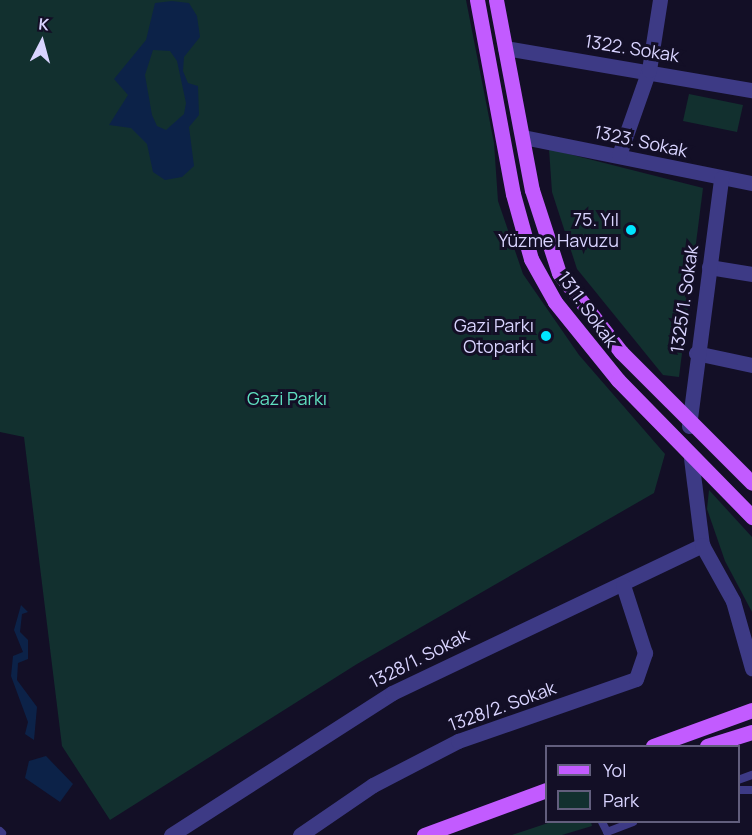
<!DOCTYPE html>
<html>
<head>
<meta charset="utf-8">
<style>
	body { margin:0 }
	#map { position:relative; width:752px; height:835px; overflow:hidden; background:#130f26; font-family:Manrope,sans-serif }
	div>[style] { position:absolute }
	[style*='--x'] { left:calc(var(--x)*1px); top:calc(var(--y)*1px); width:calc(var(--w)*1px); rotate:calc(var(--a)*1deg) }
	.green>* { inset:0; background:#12302f }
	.water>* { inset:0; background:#0c2248 }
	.lane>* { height:8px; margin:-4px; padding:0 4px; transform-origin:4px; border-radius:4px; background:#3d3a85 }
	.street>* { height:15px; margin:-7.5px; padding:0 7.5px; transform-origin:7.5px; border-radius:7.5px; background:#3d3a85 }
	.primary>* { height:15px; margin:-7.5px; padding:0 7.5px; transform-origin:7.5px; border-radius:7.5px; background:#c25bff }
	.dots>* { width:16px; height:16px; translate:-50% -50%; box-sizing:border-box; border:3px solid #130f26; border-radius:50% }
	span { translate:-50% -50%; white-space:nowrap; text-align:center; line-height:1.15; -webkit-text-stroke:6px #130f26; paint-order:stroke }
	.street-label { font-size:18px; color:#d9d4ff }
	.poi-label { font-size:18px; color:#d9d4ff }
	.right { translate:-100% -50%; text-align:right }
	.park-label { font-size:18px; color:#5fe0c0 }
	.legend { position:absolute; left:545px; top:745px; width:195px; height:78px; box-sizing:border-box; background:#130f26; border:2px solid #625e7d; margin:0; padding:8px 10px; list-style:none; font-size:18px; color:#d9d4ff }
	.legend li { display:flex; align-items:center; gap:12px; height:30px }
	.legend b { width:30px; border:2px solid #625e7d }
	.north { position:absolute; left:12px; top:12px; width:60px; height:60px; -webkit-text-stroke:4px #130f26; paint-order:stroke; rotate:6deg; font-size:16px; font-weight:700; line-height:24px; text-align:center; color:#d9d4ff }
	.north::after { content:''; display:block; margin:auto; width:21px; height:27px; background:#d9d4ff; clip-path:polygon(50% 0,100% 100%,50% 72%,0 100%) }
</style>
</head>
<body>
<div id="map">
	<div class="green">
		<div style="clip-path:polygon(0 0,466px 0,494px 143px,498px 201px,523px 274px,579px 355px,665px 454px,654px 493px,357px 664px,110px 820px,62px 746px,24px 437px,0 432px)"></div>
		<div style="clip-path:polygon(689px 94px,743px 105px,737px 132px,683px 121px)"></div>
		<div style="clip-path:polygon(549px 149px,703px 188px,679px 377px,663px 375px,577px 269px,552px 192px)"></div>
		<div style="clip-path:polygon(709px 490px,752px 537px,752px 612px,725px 561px,707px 509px)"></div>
		<div style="clip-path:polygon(551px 822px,591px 822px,592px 826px,562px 835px,512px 835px)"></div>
	</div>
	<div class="water">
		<div style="clip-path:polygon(evenodd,172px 1px,189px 3px,197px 16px,200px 37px,184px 57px,183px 71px,188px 83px,198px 86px,199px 115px,189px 127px,194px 166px,182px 177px,165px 180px,153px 172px,147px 144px,131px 128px,109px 125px,128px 95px,114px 79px,146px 40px,155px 3px,172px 1px,153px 50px,170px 51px,177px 61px,186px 103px,184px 114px,166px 130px,157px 126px,152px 115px,145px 75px,153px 50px)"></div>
		<div style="clip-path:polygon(21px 605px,28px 612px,22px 614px,20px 632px,28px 640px,28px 659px,18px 663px,17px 680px,37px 707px,34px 740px,25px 734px,28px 722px,11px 676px,13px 656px,23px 652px,14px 630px)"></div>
		<div style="clip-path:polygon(46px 756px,73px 784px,60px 802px,25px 778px,29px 761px)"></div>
	</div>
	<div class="lane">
		<div style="--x:738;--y:780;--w:15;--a:-20"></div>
		<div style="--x:738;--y:790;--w:14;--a:0"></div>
		<div style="--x:602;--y:822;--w:11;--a:63"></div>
		<div style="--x:607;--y:832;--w:28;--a:-21"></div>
		<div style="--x:0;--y:831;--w:3;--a:45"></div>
	</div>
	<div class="street">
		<div style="--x:505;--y:48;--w:251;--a:9.7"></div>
		<div style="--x:523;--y:137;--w:234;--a:11.4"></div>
		<div style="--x:619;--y:155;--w:90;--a:-70.6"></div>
		<div style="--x:649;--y:70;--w:71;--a:-81.1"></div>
		<div style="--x:709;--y:267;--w:44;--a:9.2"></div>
		<div style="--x:696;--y:353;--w:57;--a:12.1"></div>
		<div style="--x:689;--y:426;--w:250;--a:-82.6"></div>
		<div style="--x:691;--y:458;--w:88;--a:82.8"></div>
		<div style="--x:171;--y:835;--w:263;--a:-32.7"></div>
		<div style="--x:392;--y:693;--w:344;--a:-25.5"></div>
		<div style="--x:702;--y:545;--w:64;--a:61"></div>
		<div style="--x:733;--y:601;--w:70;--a:74.2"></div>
		<div style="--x:300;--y:835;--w:88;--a:-34.4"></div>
		<div style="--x:373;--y:785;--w:96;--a:-27.4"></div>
		<div style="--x:458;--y:741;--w:188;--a:-19.2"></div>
		<div style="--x:636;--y:679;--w:28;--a:-71"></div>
		<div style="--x:645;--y:653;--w:71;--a:-107.9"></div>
	</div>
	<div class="primary">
		<div style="--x:477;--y:0;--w:197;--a:79.5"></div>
		<div style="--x:513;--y:194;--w:67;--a:74.5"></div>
		<div style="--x:531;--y:259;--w:49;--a:60.8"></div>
		<div style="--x:555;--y:302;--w:100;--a:51.1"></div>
		<div style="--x:618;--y:380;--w:192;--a:45.6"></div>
		<div style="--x:496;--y:0;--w:193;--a:79.3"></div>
		<div style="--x:532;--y:190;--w:87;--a:72"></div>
		<div style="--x:559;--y:273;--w:100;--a:51.9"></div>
		<div style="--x:621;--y:352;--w:185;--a:45"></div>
		<div style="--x:653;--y:746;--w:105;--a:-20"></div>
		<div style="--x:707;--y:746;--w:47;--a:-17.3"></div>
		<div style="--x:424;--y:835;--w:130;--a:-20.2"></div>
	</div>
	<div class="dots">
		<div style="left:631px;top:230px;background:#00e5ff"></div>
		<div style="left:546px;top:336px;background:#00e5ff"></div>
	</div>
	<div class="street-label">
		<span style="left:632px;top:48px;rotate:9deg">1322. Sokak</span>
		<span style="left:641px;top:141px;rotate:12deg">1323. Sokak</span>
		<span style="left:684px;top:299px;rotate:-82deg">1325/1. Sokak</span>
		<span style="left:588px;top:309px;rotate:54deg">1311. Sokak</span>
		<span style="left:419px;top:658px;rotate:-27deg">1328/1. Sokak</span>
		<span style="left:502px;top:706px;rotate:-20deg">1328/2. Sokak</span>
	</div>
	<div class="poi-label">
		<span class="right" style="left:619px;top:230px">75. Yıl<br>Yüzme Havuzu</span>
		<span class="right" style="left:534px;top:336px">Gazi Parkı<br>Otoparkı</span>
	</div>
	<div class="park-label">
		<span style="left:287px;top:398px">Gazi Parkı</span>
	</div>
	<ul class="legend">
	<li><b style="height:8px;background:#c25bff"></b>Yol</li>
	<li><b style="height:16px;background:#12302f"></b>Park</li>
	</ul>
	<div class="north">K</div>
</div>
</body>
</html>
